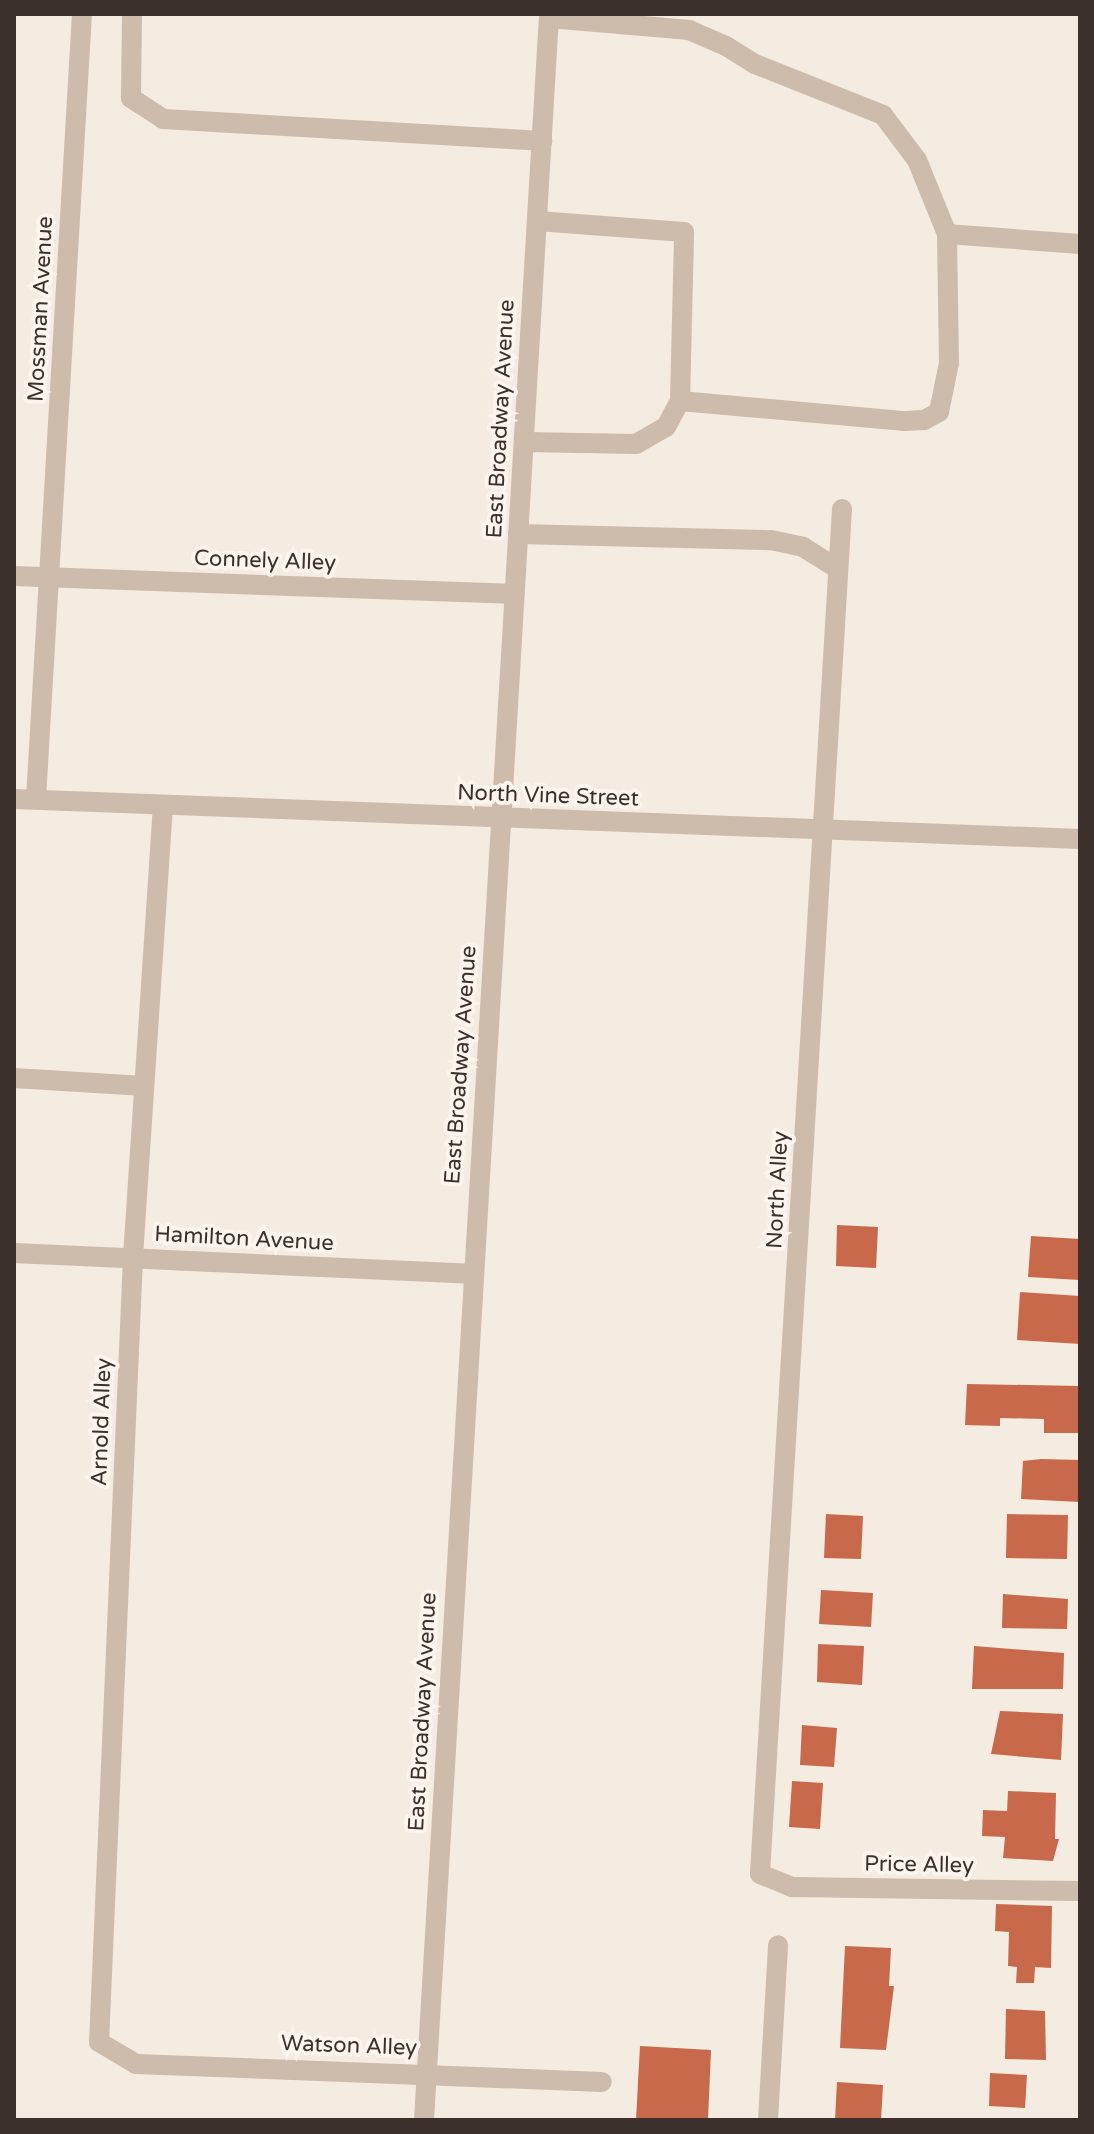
<!DOCTYPE html>
<html>
<head>
<meta charset="utf-8">
<style>
	body { margin:0 }
	#map { position:relative; width:1094px; height:2134px; overflow:hidden; background:#f4ebe1; font-family:"Varela Round",sans-serif }
	div>[style] { position:absolute }
	[style*='--x'] { left:calc(var(--x)*1px); top:calc(var(--y)*1px); width:calc(var(--w)*1px); rotate:calc(var(--a)*1deg) }
	.building>* { inset:0; background:#c8694b }
	.minor>* { height:20px; margin:-10px; padding:0 10px; transform-origin:10px; border-radius:10px; background:#cdbbac }
	span { translate:-50% -50%; white-space:nowrap; text-align:center; line-height:1.15; -webkit-text-stroke:8px #fbf5ee; paint-order:stroke }
	.street-label { font-size:22px; color:#3b302b }
	.frame { position:absolute; inset:0; border:16px solid #3b302b; pointer-events:none }
</style>
</head>
<body>
<div id="map">
	<div class="building">
		<div style="clip-path:polygon(837px 1225px,878px 1227px,876px 1268px,836px 1266px)"></div>
		<div style="clip-path:polygon(1031px 1236px,1080px 1239px,1080px 1280px,1028px 1277px)"></div>
		<div style="clip-path:polygon(1020px 1292px,1080px 1296px,1080px 1344px,1017px 1340px)"></div>
		<div style="clip-path:polygon(967px 1384px,1080px 1386px,1080px 1433px,1044px 1433px,1044px 1419px,1000px 1418px,1000px 1426px,965px 1425px)"></div>
		<div style="clip-path:polygon(1041px 1459px,1080px 1460px,1080px 1502px,1021px 1499px,1023px 1461px)"></div>
		<div style="clip-path:polygon(826px 1514px,863px 1516px,861px 1559px,824px 1558px)"></div>
		<div style="clip-path:polygon(1007px 1514px,1068px 1515px,1067px 1559px,1006px 1558px)"></div>
		<div style="clip-path:polygon(821px 1590px,873px 1593px,871px 1627px,819px 1624px)"></div>
		<div style="clip-path:polygon(1003px 1594px,1068px 1599px,1067px 1629px,1002px 1628px)"></div>
		<div style="clip-path:polygon(818px 1644px,864px 1646px,862px 1685px,817px 1682px)"></div>
		<div style="clip-path:polygon(974px 1646px,1064px 1653px,1063px 1689px,972px 1689px)"></div>
		<div style="clip-path:polygon(1000px 1711px,1063px 1714px,1061px 1760px,991px 1754px)"></div>
		<div style="clip-path:polygon(802px 1725px,837px 1728px,834px 1767px,800px 1765px)"></div>
		<div style="clip-path:polygon(792px 1781px,823px 1783px,820px 1829px,789px 1827px)"></div>
		<div style="clip-path:polygon(1008px 1791px,1056px 1793px,1055px 1839px,1059px 1839px,1053px 1861px,1003px 1858px,1005px 1837px,982px 1836px,983px 1810px,1007px 1811px)"></div>
		<div style="clip-path:polygon(996px 1904px,1052px 1906px,1051px 1968px,1035px 1967px,1034px 1983px,1016px 1983px,1017px 1967px,1008px 1966px,1009px 1932px,995px 1931px)"></div>
		<div style="clip-path:polygon(845px 1946px,891px 1948px,889px 1986px,894px 1986px,886px 2050px,840px 2048px)"></div>
		<div style="clip-path:polygon(1006px 2009px,1045px 2011px,1046px 2060px,1005px 2059px)"></div>
		<div style="clip-path:polygon(640px 2046px,711px 2050px,708px 2120px,636px 2120px)"></div>
		<div style="clip-path:polygon(990px 2073px,1027px 2075px,1025px 2108px,989px 2106px)"></div>
		<div style="clip-path:polygon(837px 2082px,883px 2085px,881px 2120px,835px 2120px)"></div>
	</div>
	<div class="minor">
		<div style="--x:132;--y:14;--w:84;--a:90.7"></div>
		<div style="--x:131;--y:98;--w:38;--a:33"></div>
		<div style="--x:163;--y:119;--w:380;--a:3.3"></div>
		<div style="--x:549;--y:18;--w:141;--a:4.9"></div>
		<div style="--x:689;--y:30;--w:40;--a:23.4"></div>
		<div style="--x:726;--y:46;--w:34;--a:32"></div>
		<div style="--x:755;--y:64;--w:138;--a:21.7"></div>
		<div style="--x:883;--y:115;--w:56;--a:52.9"></div>
		<div style="--x:917;--y:160;--w:80;--a:67.9"></div>
		<div style="--x:947;--y:234;--w:133;--a:4.3"></div>
		<div style="--x:680;--y:401;--w:226;--a:5.1"></div>
		<div style="--x:905;--y:421;--w:19;--a:-3"></div>
		<div style="--x:924;--y:420;--w:17;--a:-28"></div>
		<div style="--x:939;--y:412;--w:50;--a:-78.5"></div>
		<div style="--x:949;--y:363;--w:129;--a:-90.9"></div>
		<div style="--x:524;--y:442;--w:112;--a:1"></div>
		<div style="--x:636;--y:444;--w:34;--a:-30"></div>
		<div style="--x:666;--y:427;--w:30;--a:-62"></div>
		<div style="--x:680;--y:401;--w:169;--a:-88.6"></div>
		<div style="--x:684;--y:232;--w:147;--a:-175.7"></div>
		<div style="--x:842;--y:509;--w:1367;--a:93.44"></div>
		<div style="--x:760;--y:1874;--w:35;--a:22"></div>
		<div style="--x:792;--y:1887;--w:288;--a:0.8"></div>
		<div style="--x:518;--y:534;--w:253;--a:1.4"></div>
		<div style="--x:771;--y:540;--w:33;--a:12"></div>
		<div style="--x:803;--y:547;--w:41;--a:32.2"></div>
		<div style="--x:14;--y:576;--w:501;--a:2.06"></div>
		<div style="--x:14;--y:799;--w:1067;--a:2.15"></div>
		<div style="--x:36;--y:799;--w:786;--a:-86.65"></div>
		<div style="--x:163;--y:805;--w:454;--a:93.8"></div>
		<div style="--x:133;--y:1258;--w:785;--a:92.48"></div>
		<div style="--x:99;--y:2042;--w:43;--a:30.7"></div>
		<div style="--x:136;--y:2064;--w:466;--a:2.2"></div>
		<div style="--x:14;--y:1078;--w:130;--a:3.5"></div>
		<div style="--x:14;--y:1253;--w:457;--a:2.6"></div>
		<div style="--x:424;--y:2120;--w:2110;--a:-86.6"></div>
		<div style="--x:768;--y:2120;--w:175;--a:-86.7"></div>
	</div>
	<div class="street-label">
		<span style="left:41px;top:309px;rotate:-87deg">Mossman Avenue</span>
		<span style="left:501px;top:419px;rotate:-87deg">East Broadway Avenue</span>
		<span style="left:265px;top:561px;rotate:2deg">Connely Alley</span>
		<span style="left:548px;top:796px;rotate:2deg">North Vine Street</span>
		<span style="left:461px;top:1065px;rotate:-86deg">East Broadway Avenue</span>
		<span style="left:778px;top:1190px;rotate:-87deg">North Alley</span>
		<span style="left:244px;top:1239px;rotate:3deg">Hamilton Avenue</span>
		<span style="left:102px;top:1422px;rotate:-88deg">Arnold Alley</span>
		<span style="left:423px;top:1712px;rotate:-87deg">East Broadway Avenue</span>
		<span style="left:919px;top:1865px;rotate:1deg">Price Alley</span>
		<span style="left:349px;top:2046px;rotate:2deg">Watson Alley</span>
	</div>
	<div class="frame"></div>
</div>
</body>
</html>
